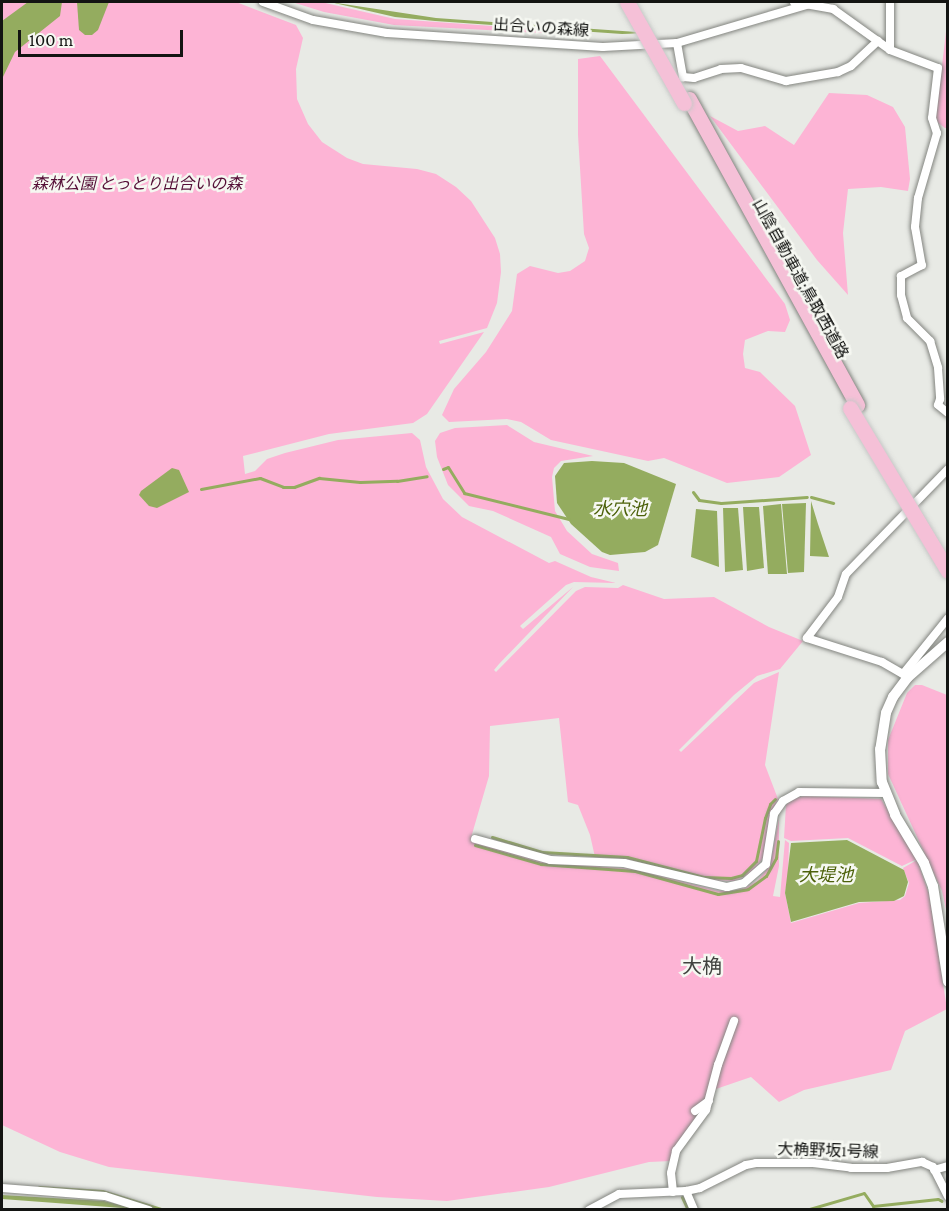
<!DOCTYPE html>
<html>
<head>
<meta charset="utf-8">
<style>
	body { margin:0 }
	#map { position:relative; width:949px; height:1211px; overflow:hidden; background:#e8eae5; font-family:"Crimson Pro","Noto Sans JP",serif }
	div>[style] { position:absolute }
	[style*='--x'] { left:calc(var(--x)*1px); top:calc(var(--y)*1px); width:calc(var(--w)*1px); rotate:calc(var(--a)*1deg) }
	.green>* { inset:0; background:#fdb4d5 }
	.water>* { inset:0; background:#94ac5f }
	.stream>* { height:3px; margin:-1.5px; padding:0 1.5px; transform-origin:1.5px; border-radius:1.5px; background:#94ac5f }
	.roads { filter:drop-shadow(0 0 2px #838580) drop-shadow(0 0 2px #838580) }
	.minor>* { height:8px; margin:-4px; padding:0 4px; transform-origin:4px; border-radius:4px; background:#fff }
	.tertiary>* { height:10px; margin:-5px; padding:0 5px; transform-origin:5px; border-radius:5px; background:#fff }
	.motorway>* { height:15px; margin:-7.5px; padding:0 7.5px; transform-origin:7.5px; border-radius:7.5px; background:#f5c0d7 }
	.bridges { filter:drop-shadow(0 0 2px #c6c7c6) drop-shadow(0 0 2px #c6c7c6) }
	.motorway-bridge>* { height:15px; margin:-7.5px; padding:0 7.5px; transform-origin:7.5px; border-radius:7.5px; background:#f5c0d7 }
	span { translate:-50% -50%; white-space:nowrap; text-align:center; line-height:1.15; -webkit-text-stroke:5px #f6f8f2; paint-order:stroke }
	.street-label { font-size:16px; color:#131412 }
	.park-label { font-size:16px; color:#550f37; font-style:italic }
	.water-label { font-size:18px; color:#4c610a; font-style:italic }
	.quarter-label { font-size:20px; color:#41433f }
	.frame { position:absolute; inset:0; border:3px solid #131412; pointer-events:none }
	.scale { position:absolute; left:18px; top:30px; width:165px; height:27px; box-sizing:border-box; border:3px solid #131412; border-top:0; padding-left:8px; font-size:18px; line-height:21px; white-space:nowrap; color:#131412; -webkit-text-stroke:4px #f6f8f2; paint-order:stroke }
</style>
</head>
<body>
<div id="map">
	<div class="green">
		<div style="clip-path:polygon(2px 2px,236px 2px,296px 25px,303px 38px,296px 69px,297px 99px,308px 124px,322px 142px,347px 158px,363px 164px,417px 169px,436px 174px,456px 187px,471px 201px,495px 238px,500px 254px,501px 272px,497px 303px,487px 328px,439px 341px,440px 344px,484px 332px,427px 414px,413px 423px,329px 434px,243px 456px,245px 474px,255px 471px,267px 459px,285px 453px,338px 440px,412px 433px,420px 440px,426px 467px,443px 499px,462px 517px,549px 563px,555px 561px,591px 577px,616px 583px,574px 582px,566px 585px,520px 626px,523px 629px,573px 587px,499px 664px,494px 670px,496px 672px,576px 591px,585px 587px,618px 588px,623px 585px,664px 599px,714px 597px,769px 627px,803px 641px,780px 669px,757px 676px,734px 695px,679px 750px,681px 752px,754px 683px,779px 672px,765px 765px,778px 799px,769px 819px,763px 858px,750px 874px,734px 881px,709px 880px,622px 858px,595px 857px,590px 835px,578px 805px,568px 802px,559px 718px,490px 726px,489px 776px,470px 841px,541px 862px,633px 869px,718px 891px,732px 891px,745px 888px,757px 881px,770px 866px,779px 818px,779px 866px,773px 896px,780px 897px,785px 840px,789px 843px,788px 875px,785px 893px,791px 923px,859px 903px,900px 900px,905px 896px,909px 883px,903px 868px,917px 860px,929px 894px,947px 1009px,905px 1031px,891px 1070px,804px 1090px,779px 1102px,751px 1077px,713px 1090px,671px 1161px,649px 1162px,549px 1187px,447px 1201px,377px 1197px,109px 1167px,60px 1152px,2px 1125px)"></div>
		<div style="clip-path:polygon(292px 2px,321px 2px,395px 19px,578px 32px,578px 35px,394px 25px,324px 12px)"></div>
		<div style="clip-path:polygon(947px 23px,947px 128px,945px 128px,937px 122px,936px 117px)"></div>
		<div style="clip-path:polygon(600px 56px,785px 304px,790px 320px,785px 332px,768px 331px,745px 340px,743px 354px,745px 368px,760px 372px,795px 406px,811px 455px,779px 477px,727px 483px,664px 458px,648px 461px,551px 440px,521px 422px,507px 419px,449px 422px,442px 415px,454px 389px,486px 352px,512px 311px,517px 274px,530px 266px,558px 273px,570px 271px,585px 261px,589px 248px,584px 234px,578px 135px,578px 59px)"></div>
		<div style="clip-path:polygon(829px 93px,867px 95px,893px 107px,905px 127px,910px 179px,908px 191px,881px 187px,848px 189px,843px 233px,848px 295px,817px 260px,710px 116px,738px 131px,765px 126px,794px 145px)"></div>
		<div style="clip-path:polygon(507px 425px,534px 442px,593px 456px,561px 461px,554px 468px,552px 477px,555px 511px,567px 531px,592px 554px,618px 563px,619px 571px,590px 567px,560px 554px,551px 537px,493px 511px,469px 506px,448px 485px,437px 457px,435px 441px,440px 433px,455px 428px)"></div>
		<div style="clip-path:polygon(915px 685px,922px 685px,947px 695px,947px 914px,942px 891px,888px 774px,888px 740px,907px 693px)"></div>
		<div style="clip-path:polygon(806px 796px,881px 799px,917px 859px,902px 866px,848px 838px,791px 841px,784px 838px,786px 805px,794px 798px)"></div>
	</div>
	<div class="water">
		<div style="clip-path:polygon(28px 2px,62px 2px,60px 16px,15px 52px,2px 79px,2px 21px)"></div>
		<div style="clip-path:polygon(77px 2px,109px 2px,98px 30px,92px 35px,85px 35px,79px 30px)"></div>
		<div style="clip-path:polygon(330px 2px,436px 18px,651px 33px,622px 34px,435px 21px,395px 17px)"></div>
		<div style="clip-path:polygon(592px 461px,624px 463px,676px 484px,658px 545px,645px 552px,610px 555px,602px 552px,571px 524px,557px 503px,555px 476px,564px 463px)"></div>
		<div style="clip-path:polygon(172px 468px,179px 470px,189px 492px,157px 508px,149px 506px,139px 495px,141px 491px)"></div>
		<div style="clip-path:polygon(811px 501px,818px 524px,829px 557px,810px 556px)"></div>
		<div style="clip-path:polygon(806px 503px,804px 572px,788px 573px,782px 504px)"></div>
		<div style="clip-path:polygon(781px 504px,787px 574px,768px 574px,763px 506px)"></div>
		<div style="clip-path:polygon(743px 507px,759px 507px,764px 568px,747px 571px)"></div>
		<div style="clip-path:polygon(723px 508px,738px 508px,743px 570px,725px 572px)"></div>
		<div style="clip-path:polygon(696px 509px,717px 511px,719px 567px,691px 557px)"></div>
		<div style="clip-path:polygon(847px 840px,904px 870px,908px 882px,904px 896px,894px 901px,859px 902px,791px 922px,785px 893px,791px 843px)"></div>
		<div style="clip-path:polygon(2px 1195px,104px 1201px,136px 1209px,2px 1199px)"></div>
	</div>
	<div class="stream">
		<div style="--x:443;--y:469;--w:5;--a:-22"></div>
		<div style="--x:448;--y:467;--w:31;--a:58"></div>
		<div style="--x:464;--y:493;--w:108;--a:13.9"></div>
		<div style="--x:201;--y:489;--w:60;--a:-10.6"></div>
		<div style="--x:260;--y:478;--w:25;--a:21"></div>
		<div style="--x:283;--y:487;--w:11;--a:0"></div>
		<div style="--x:294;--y:487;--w:27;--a:-20"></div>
		<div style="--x:319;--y:478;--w:41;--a:5.6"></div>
		<div style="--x:360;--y:482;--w:37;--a:-2"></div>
		<div style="--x:397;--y:481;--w:30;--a:-9"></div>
		<div style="--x:693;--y:492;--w:10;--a:53"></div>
		<div style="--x:699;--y:500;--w:22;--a:8"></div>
		<div style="--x:721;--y:503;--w:86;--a:-4"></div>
		<div style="--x:811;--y:497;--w:23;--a:15"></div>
		<div style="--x:492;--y:837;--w:52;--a:16.7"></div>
		<div style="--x:542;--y:852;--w:85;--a:3.4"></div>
		<div style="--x:627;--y:857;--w:80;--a:14.6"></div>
		<div style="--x:704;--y:877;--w:27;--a:2"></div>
		<div style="--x:731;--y:878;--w:11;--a:-15"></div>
		<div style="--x:742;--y:875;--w:20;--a:-45"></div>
		<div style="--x:756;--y:861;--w:44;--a:-78.2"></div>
		<div style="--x:765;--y:818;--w:15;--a:-70"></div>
		<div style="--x:770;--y:804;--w:7;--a:-45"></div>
		<div style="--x:475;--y:845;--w:69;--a:16.1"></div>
		<div style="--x:541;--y:864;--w:94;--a:4.3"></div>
		<div style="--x:635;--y:871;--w:86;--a:15.5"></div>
		<div style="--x:718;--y:894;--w:30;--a:-9"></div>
		<div style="--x:748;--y:889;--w:22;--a:-36"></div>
		<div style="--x:766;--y:876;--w:21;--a:-61"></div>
		<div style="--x:776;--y:858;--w:17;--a:-83"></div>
		<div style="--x:39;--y:1187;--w:63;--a:3.6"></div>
		<div style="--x:102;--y:1191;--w:65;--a:17"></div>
		<div style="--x:682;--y:1197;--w:14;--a:65"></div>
		<div style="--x:806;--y:1210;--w:60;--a:-16.3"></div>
		<div style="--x:864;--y:1193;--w:16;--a:55"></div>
		<div style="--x:873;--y:1206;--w:65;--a:-6.1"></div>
		<div style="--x:938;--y:1199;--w:4;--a:27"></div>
	</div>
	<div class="roads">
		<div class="minor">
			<div style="--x:263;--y:2;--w:53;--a:19.8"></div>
			<div style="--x:313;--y:20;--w:75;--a:10"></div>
			<div style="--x:387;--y:33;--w:216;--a:3.7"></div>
			<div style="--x:603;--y:47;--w:74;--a:-3.1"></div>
			<div style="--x:677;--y:43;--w:145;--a:-16.4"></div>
			<div style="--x:794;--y:2;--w:40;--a:10"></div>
			<div style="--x:833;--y:9;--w:70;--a:35.7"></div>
			<div style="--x:890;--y:50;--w:51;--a:20.6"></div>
			<div style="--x:938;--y:68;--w:50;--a:96.8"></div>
			<div style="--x:932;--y:118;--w:16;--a:72"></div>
			<div style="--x:937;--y:133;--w:68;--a:106.3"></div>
			<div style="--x:918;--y:198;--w:29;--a:96"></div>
			<div style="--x:915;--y:227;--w:39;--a:80"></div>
			<div style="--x:922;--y:265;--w:24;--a:152"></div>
			<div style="--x:901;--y:276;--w:19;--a:90"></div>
			<div style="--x:901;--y:295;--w:24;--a:75"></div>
			<div style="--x:907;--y:318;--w:33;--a:45"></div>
			<div style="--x:930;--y:341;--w:28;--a:73"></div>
			<div style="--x:938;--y:368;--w:31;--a:86"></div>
			<div style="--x:940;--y:399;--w:6;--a:108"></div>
			<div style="--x:938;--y:405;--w:13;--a:39"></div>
			<div style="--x:890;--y:2;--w:48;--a:90"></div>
			<div style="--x:677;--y:43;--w:35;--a:80"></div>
			<div style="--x:683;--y:77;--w:11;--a:5"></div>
			<div style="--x:694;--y:78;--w:28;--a:-18"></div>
			<div style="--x:721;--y:69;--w:20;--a:-3"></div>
			<div style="--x:741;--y:68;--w:47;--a:16.1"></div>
			<div style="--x:786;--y:81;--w:53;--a:-9.8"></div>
			<div style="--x:838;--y:72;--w:14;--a:-25"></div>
			<div style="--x:851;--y:66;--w:37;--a:-43"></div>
			<div style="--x:903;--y:674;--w:72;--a:-51.2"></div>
			<div style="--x:908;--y:677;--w:30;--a:-150"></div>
			<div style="--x:882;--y:662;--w:79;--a:-162.3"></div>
			<div style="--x:807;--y:638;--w:51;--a:-52.9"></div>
			<div style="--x:838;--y:597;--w:24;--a:-71"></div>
			<div style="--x:846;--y:574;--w:146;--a:-45.8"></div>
			<div style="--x:475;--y:839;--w:78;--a:15.6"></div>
			<div style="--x:550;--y:860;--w:74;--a:2.3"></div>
			<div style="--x:624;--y:863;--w:106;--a:13.1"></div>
			<div style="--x:727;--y:887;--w:17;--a:-13"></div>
			<div style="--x:744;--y:883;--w:29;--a:-41"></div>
			<div style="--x:766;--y:864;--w:51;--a:-80.9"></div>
			<div style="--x:774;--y:814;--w:16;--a:-55"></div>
			<div style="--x:783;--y:801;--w:18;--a:-29"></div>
			<div style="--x:799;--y:792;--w:87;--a:0.7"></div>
			<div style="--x:695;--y:1111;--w:17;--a:-36"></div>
			<div style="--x:934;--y:1170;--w:15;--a:-16"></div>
			<div style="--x:2;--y:1188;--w:103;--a:4.4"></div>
			<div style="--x:105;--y:1196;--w:46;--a:17.7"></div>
			<div style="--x:686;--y:1191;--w:21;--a:67"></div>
			<div style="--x:673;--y:1192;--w:19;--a:-96"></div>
			<div style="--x:671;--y:1173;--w:23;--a:-77"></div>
			<div style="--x:676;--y:1151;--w:51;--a:-53.8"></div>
			<div style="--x:706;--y:1110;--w:47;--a:-75.1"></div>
			<div style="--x:718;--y:1065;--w:47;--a:-70"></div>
			<div style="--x:589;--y:1210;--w:34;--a:-28"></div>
			<div style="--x:619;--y:1194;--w:67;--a:-2.6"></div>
			<div style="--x:686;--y:1191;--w:14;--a:-12"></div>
			<div style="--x:700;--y:1188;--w:51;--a:-26.6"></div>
			<div style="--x:746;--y:1165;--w:10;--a:-11"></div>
			<div style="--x:756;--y:1163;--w:57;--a:0"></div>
			<div style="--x:813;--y:1163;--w:38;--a:7"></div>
			<div style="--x:851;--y:1168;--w:36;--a:0"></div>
			<div style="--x:887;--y:1168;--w:36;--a:-10"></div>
			<div style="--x:922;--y:1162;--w:12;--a:24"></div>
			<div style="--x:933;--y:1167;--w:33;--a:63"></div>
		</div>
		<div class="tertiary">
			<div style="--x:948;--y:642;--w:53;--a:138.8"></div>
			<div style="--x:908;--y:677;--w:25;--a:127"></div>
			<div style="--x:893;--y:697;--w:17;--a:114"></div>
			<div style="--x:886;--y:713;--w:36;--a:99"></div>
			<div style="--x:880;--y:749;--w:33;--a:87"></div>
			<div style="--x:882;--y:782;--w:35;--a:68"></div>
			<div style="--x:895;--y:815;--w:56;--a:58.9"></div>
			<div style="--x:924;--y:863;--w:25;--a:69"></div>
			<div style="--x:933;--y:886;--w:97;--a:81.1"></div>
		</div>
		<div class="motorway">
			<div style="--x:689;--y:99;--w:349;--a:61.2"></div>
		</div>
	</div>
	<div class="bridges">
		<div class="motorway-bridge">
			<div style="--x:627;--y:2;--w:116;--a:60.6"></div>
			<div style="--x:850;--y:408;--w:190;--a:59"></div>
		</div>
	</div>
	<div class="street-label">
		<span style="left:541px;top:28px;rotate:4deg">出合いの森線</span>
		<span style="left:800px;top:279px;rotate:61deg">山陰自動車道;鳥取西道路</span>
		<span style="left:828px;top:1151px;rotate:2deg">大桷野坂1号線</span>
	</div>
	<div class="park-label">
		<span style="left:137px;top:184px">森林公園 とっとり出合いの森</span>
	</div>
	<div class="water-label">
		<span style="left:620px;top:509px">水穴池</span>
		<span style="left:826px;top:875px">大堤池</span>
	</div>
	<div class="quarter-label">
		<span style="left:702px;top:966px">大桷</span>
	</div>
	<div class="frame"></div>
	<div class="scale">100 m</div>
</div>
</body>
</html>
